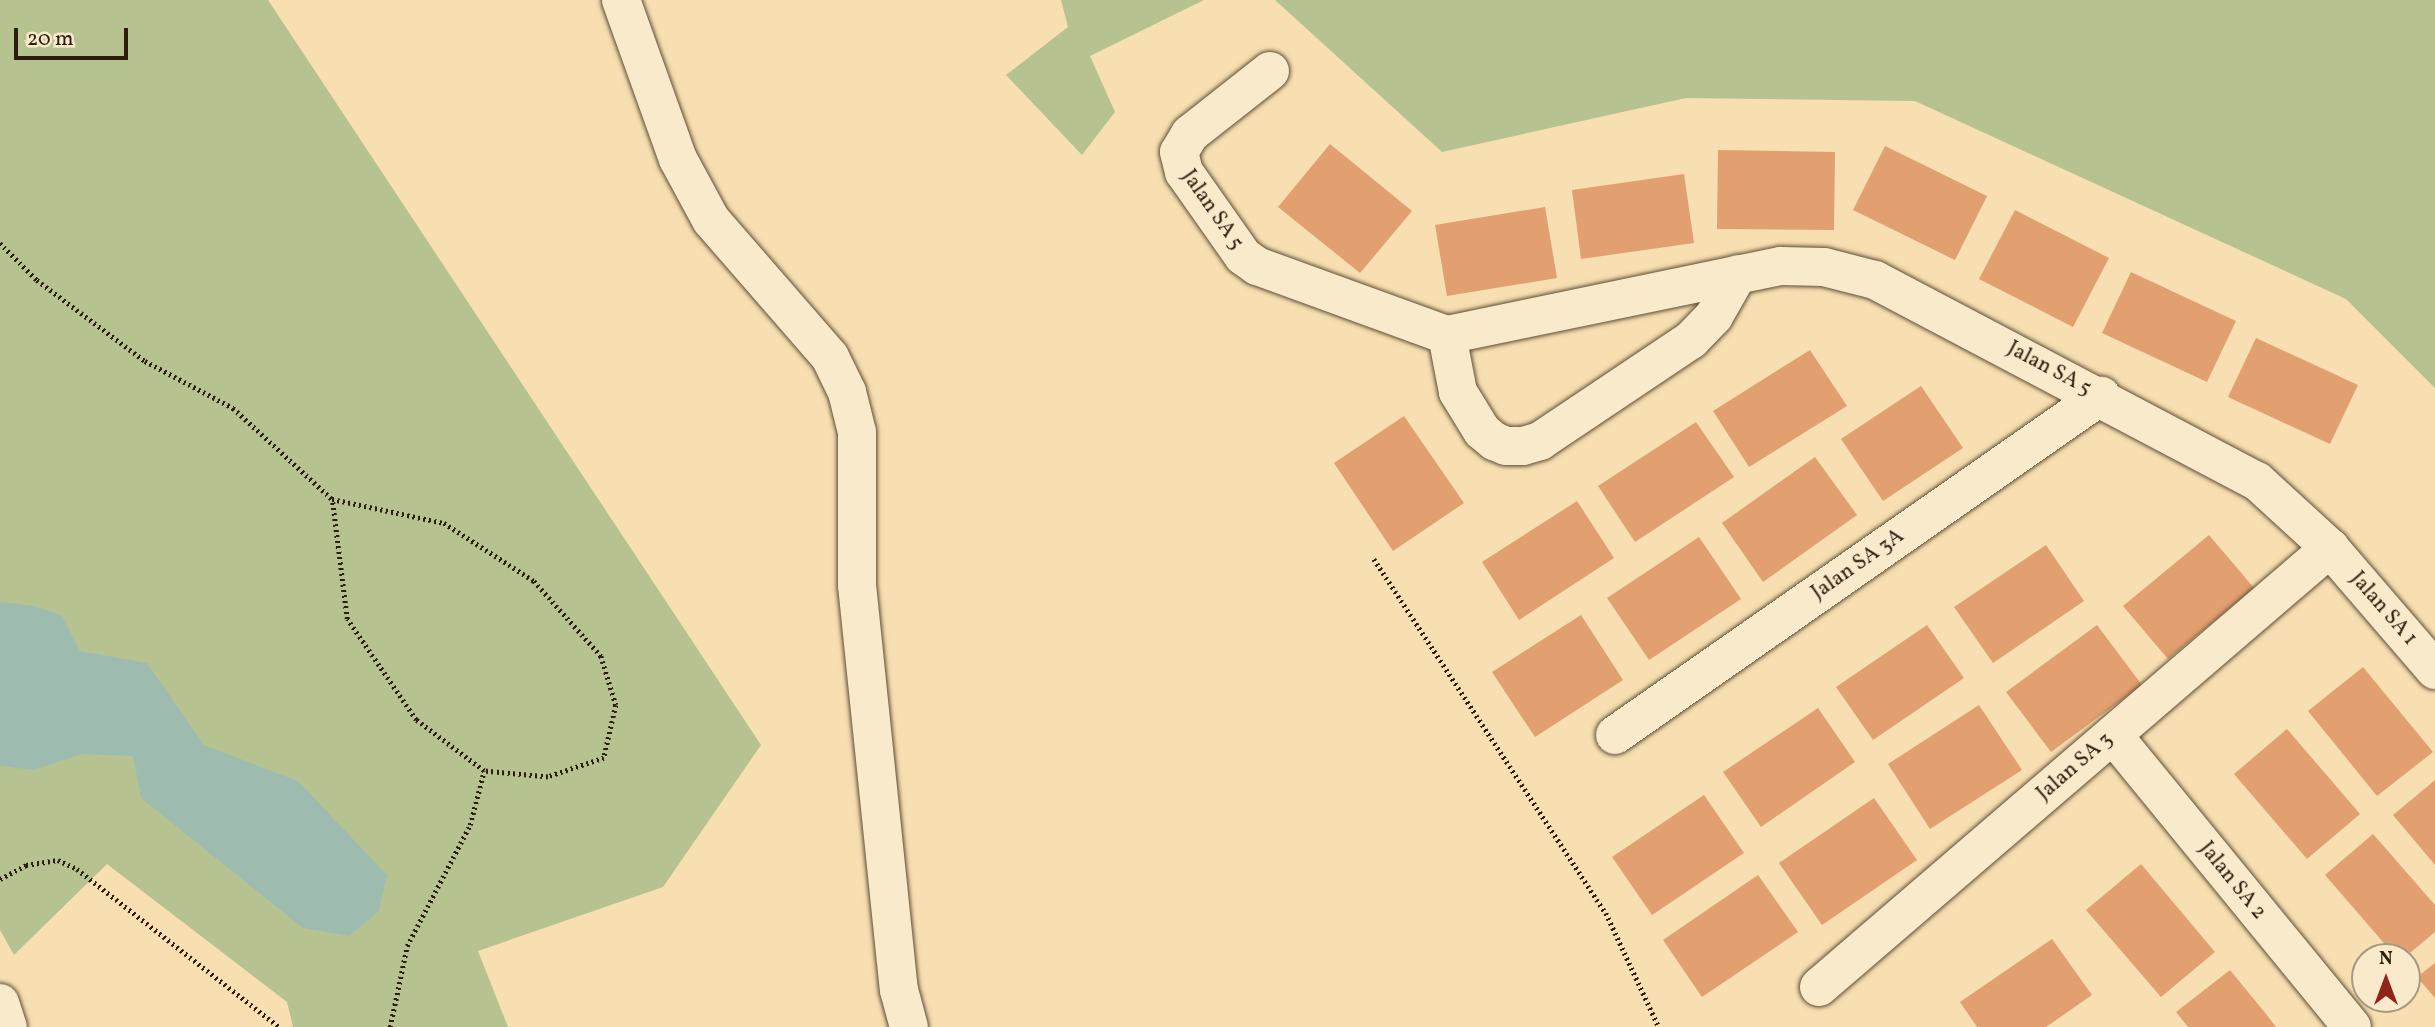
<!DOCTYPE html>
<html>
<head>
<meta charset="utf-8">
<style>
	body { margin:0 }
	#map { position:relative; width:2435px; height:1027px; overflow:hidden; background:#f7dfb1; font-family:Vollkorn,serif }
	div>[style] { position:absolute }
	[style*='--x'] { left:calc(var(--x)*1px); top:calc(var(--y)*1px); width:calc(var(--w)*1px); rotate:calc(var(--a)*1deg) }
	.green>* { inset:0; background:#b6c391 }
	.water>* { inset:0; background:#9dbcaf }
	.building>* { inset:0; background:#e29f70 }
	.path>* { height:4.5px; margin-top:-2.25px; transform-origin:0; background:repeating-linear-gradient(90deg,#2c1d0d 0 2px,transparent 0 5.5px) }
	.roads { filter:drop-shadow(0 0 2px #5f4e36) drop-shadow(0 0 2px #5f4e36) }
	.minor>* { height:38px; margin:-19px; padding:0 19px; transform-origin:19px; border-radius:19px; background:#faeacc }
	span { translate:-50% -50%; white-space:nowrap; text-align:center; line-height:1.15; -webkit-text-stroke:5px #faeacc; paint-order:stroke }
	.street-label { font-size:21px; color:#2c1d0d }
	.north { position:absolute; left:2351px; top:943px; width:70px; height:70px; box-sizing:border-box; background:#faeacc; border:2px solid #a89880; border-radius:50%; rotate:0deg; font-size:19px; font-weight:700; line-height:28px; text-align:center; color:#2c1d0d }
	.north::after { content:''; display:block; margin:auto; width:24px; height:32px; background:#8f2418; clip-path:polygon(50% 0,100% 100%,50% 72%,0 100%) }
	.scale { position:absolute; left:14px; top:28px; width:114px; height:32px; box-sizing:border-box; border:4px solid #2c1d0d; border-top:0; padding-left:9px; font-size:21px; line-height:24px; white-space:nowrap; color:#2c1d0d; -webkit-text-stroke:5px #faeacc; paint-order:stroke }
</style>
</head>
<body>
<div id="map">
	<div class="green">
		<div style="clip-path:polygon(0 0,268px 0,761px 745px,663px 887px,478px 951px,508px 1027px,293px 1027px,287px 1002px,107px 864px,14px 955px,0 930px)"></div>
		<div style="clip-path:polygon(1061px 0,1204px 0,1090px 56px,1115px 112px,1082px 155px,1006px 75px,1068px 27px)"></div>
		<div style="clip-path:polygon(1275px 0,2435px 0,2435px 388px,2346px 299px,1915px 101px,1686px 98px,1442px 152px)"></div>
	</div>
	<div class="water">
		<div style="clip-path:polygon(0 602px,34px 606px,62px 615px,80px 651px,147px 663px,204px 745px,298px 781px,387px 875px,379px 911px,349px 936px,303px 928px,141px 798px,133px 756px,82px 754px,34px 770px,0 766px)"></div>
	</div>
	<div class="building">
		<div style="clip-path:polygon(1330px 144px,1412px 211px,1360px 273px,1278px 207px)"></div>
		<div style="clip-path:polygon(1885px 146px,1987px 196px,1955px 260px,1853px 210px)"></div>
		<div style="clip-path:polygon(1718px 150px,1835px 152px,1834px 230px,1717px 229px)"></div>
		<div style="clip-path:polygon(1684px 174px,1694px 243px,1581px 259px,1572px 190px)"></div>
		<div style="clip-path:polygon(1545px 207px,1557px 278px,1447px 296px,1435px 225px)"></div>
		<div style="clip-path:polygon(2015px 210px,2109px 258px,2073px 327px,1979px 279px)"></div>
		<div style="clip-path:polygon(2131px 272px,2236px 321px,2207px 382px,2102px 333px)"></div>
		<div style="clip-path:polygon(2256px 338px,2358px 385px,2330px 444px,2228px 397px)"></div>
		<div style="clip-path:polygon(1810px 350px,1847px 406px,1749px 467px,1713px 411px)"></div>
		<div style="clip-path:polygon(1921px 386px,1963px 448px,1883px 501px,1841px 439px)"></div>
		<div style="clip-path:polygon(1404px 416px,1464px 503px,1393px 551px,1334px 463px)"></div>
		<div style="clip-path:polygon(1696px 422px,1734px 477px,1635px 542px,1598px 486px)"></div>
		<div style="clip-path:polygon(1815px 457px,1857px 515px,1763px 582px,1722px 523px)"></div>
		<div style="clip-path:polygon(1577px 501px,1614px 558px,1519px 620px,1482px 562px)"></div>
		<div style="clip-path:polygon(2209px 535px,2254px 588px,2168px 659px,2123px 606px)"></div>
		<div style="clip-path:polygon(1699px 537px,1741px 599px,1649px 660px,1607px 598px)"></div>
		<div style="clip-path:polygon(2046px 545px,2084px 601px,1993px 663px,1954px 607px)"></div>
		<div style="clip-path:polygon(1581px 615px,1623px 680px,1535px 737px,1492px 672px)"></div>
		<div style="clip-path:polygon(1927px 625px,1964px 678px,1873px 740px,1836px 687px)"></div>
		<div style="clip-path:polygon(2097px 625px,2142px 685px,2051px 752px,2006px 692px)"></div>
		<div style="clip-path:polygon(2363px 667px,2433px 752px,2377px 796px,2308px 711px)"></div>
		<div style="clip-path:polygon(1979px 705px,2022px 770px,1930px 829px,1888px 764px)"></div>
		<div style="clip-path:polygon(1818px 708px,1855px 762px,1761px 827px,1723px 772px)"></div>
		<div style="clip-path:polygon(2287px 729px,2360px 814px,2307px 859px,2234px 774px)"></div>
		<div style="clip-path:polygon(2435px 780px,2435px 865px,2393px 815px)"></div>
		<div style="clip-path:polygon(1704px 795px,1744px 853px,1652px 915px,1612px 857px)"></div>
		<div style="clip-path:polygon(1874px 798px,1917px 860px,1822px 925px,1779px 863px)"></div>
		<div style="clip-path:polygon(2373px 834px,2435px 905px,2435px 932px,2405px 957px,2396px 957px,2325px 875px)"></div>
		<div style="clip-path:polygon(2141px 864px,2215px 952px,2161px 997px,2086px 910px)"></div>
		<div style="clip-path:polygon(1758px 875px,1798px 932px,1702px 997px,1663px 940px)"></div>
		<div style="clip-path:polygon(2052px 939px,2092px 995px,2046px 1027px,1977px 1027px,1960px 1002px)"></div>
		<div style="clip-path:polygon(2435px 963px,2435px 998px,2417px 977px)"></div>
		<div style="clip-path:polygon(2230px 970px,2266px 1014px,2276px 1027px,2188px 1027px,2176px 1012px)"></div>
	</div>
	<div class="path">
		<div style="--x:0;--y:243;--w:52;--a:45"></div>
		<div style="--x:37;--y:280;--w:135;--a:36.9"></div>
		<div style="--x:145;--y:361;--w:100;--a:28.1"></div>
		<div style="--x:233;--y:408;--w:134;--a:42.6"></div>
		<div style="--x:332;--y:499;--w:115;--a:12.1"></div>
		<div style="--x:444;--y:523;--w:107;--a:32.8"></div>
		<div style="--x:534;--y:581;--w:101;--a:48.2"></div>
		<div style="--x:601;--y:656;--w:51;--a:73"></div>
		<div style="--x:616;--y:705;--w:54;--a:102.8"></div>
		<div style="--x:604;--y:758;--w:59;--a:161.3"></div>
		<div style="--x:548;--y:777;--w:64;--a:-174.6"></div>
		<div style="--x:484;--y:771;--w:85;--a:-143.1"></div>
		<div style="--x:416;--y:720;--w:122;--a:-124.3"></div>
		<div style="--x:347;--y:619;--w:121;--a:-97.1"></div>
		<div style="--x:1374;--y:559;--w:423;--a:56.8"></div>
		<div style="--x:1606;--y:913;--w:126;--a:65.1"></div>
		<div style="--x:0;--y:879;--w:30;--a:-28"></div>
		<div style="--x:26;--y:865;--w:32;--a:-9"></div>
		<div style="--x:58;--y:860;--w:21;--a:25"></div>
		<div style="--x:77;--y:869;--w:256;--a:38"></div>
		<div style="--x:390;--y:1027;--w:83;--a:-78.1"></div>
		<div style="--x:407;--y:946;--w:136;--a:-62.5"></div>
		<div style="--x:470;--y:825;--w:56;--a:-75.5"></div>
	</div>
	<div class="roads">
		<div class="minor">
			<div style="--x:621;--y:0;--w:169;--a:70.3"></div>
			<div style="--x:678;--y:159;--w:69;--a:61.6"></div>
			<div style="--x:711;--y:220;--w:181;--a:49"></div>
			<div style="--x:830;--y:357;--w:39;--a:64"></div>
			<div style="--x:847;--y:392;--w:41;--a:76"></div>
			<div style="--x:857;--y:432;--w:153;--a:90"></div>
			<div style="--x:857;--y:585;--w:407;--a:84.1"></div>
			<div style="--x:899;--y:990;--w:38;--a:75"></div>
			<div style="--x:1270;--y:71;--w:102;--a:141.8"></div>
			<div style="--x:1190;--y:134;--w:21;--a:121"></div>
			<div style="--x:1179;--y:152;--w:21;--a:76"></div>
			<div style="--x:1184;--y:172;--w:103;--a:54.9"></div>
			<div style="--x:1243;--y:256;--w:17;--a:36"></div>
			<div style="--x:1257;--y:266;--w:202;--a:20"></div>
			<div style="--x:1447;--y:335;--w:341;--a:-11.7"></div>
			<div style="--x:1781;--y:266;--w:43;--a:1.3"></div>
			<div style="--x:1824;--y:267;--w:53;--a:14.3"></div>
			<div style="--x:1875;--y:280;--w:432;--a:27.8"></div>
			<div style="--x:2257;--y:481;--w:99;--a:42.5"></div>
			<div style="--x:2330;--y:548;--w:161;--a:49.3"></div>
			<div style="--x:1447;--y:335;--w:58;--a:79.1"></div>
			<div style="--x:1458;--y:392;--w:46;--a:58.4"></div>
			<div style="--x:1482;--y:431;--w:16;--a:40"></div>
			<div style="--x:1494;--y:441;--w:13;--a:23"></div>
			<div style="--x:1506;--y:446;--w:17;--a:0"></div>
			<div style="--x:1523;--y:446;--w:18;--a:-16"></div>
			<div style="--x:1540;--y:441;--w:182;--a:-33.8"></div>
			<div style="--x:1691;--y:340;--w:33;--a:-46"></div>
			<div style="--x:1714;--y:316;--w:48;--a:-60.3"></div>
			<div style="--x:1615;--y:735;--w:593;--a:-34.9"></div>
			<div style="--x:2113;--y:735;--w:377;--a:50.7"></div>
			<div style="--x:1819;--y:987;--w:674;--a:-40.67"></div>
			<div style="--x:0;--y:1003;--w:25;--a:72"></div>
		</div>
	</div>
	<div class="street-label">
		<span style="left:1212px;top:210px;rotate:55deg">Jalan SA 5</span>
		<span style="left:2049px;top:369px;rotate:28deg">Jalan SA 5</span>
		<span style="left:1858px;top:565px;rotate:-35deg">Jalan SA 3A</span>
		<span style="left:2383px;top:609px;rotate:49deg">Jalan SA 1</span>
		<span style="left:2075px;top:767px;rotate:-41deg">Jalan SA 3</span>
		<span style="left:2232px;top:881px;rotate:51deg">Jalan SA 2</span>
	</div>
	<div class="north">N</div>
	<div class="scale">20 m</div>
</div>
</body>
</html>
